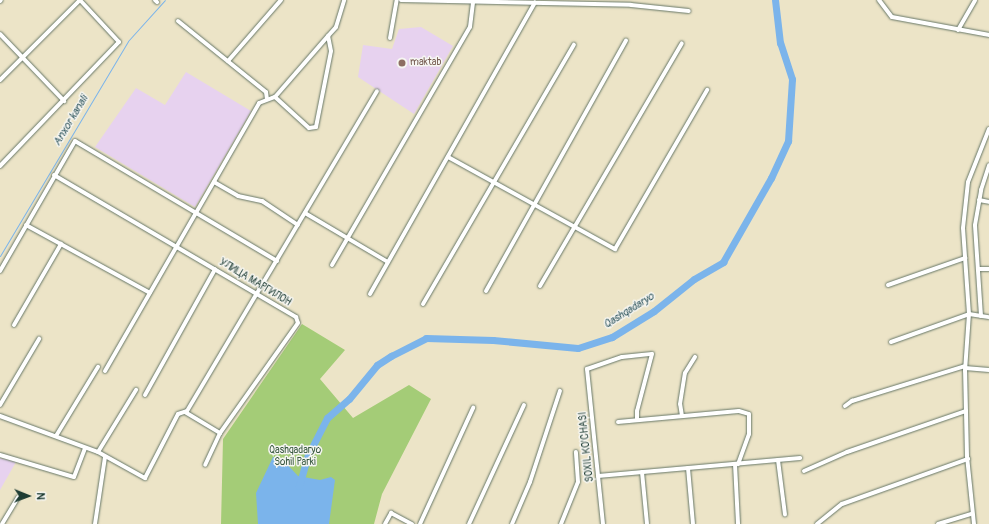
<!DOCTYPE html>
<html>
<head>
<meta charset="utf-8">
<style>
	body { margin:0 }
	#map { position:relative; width:989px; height:524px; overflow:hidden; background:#ece4c7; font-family:Pangolin,sans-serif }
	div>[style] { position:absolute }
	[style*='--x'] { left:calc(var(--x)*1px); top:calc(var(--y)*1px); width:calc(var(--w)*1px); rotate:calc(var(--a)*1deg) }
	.built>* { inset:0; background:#e7d2ef }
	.green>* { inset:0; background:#a4cc77 }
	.water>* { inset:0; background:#7bb4eb }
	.stream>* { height:1px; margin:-0.5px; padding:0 0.5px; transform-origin:0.5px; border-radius:0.5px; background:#7bb4eb }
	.river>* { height:7px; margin:-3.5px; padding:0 3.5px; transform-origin:3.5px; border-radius:3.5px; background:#7bb4eb }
	.roads { filter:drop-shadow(0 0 1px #677767) drop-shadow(0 0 1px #677767) }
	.minor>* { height:4px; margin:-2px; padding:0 2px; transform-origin:2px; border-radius:2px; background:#fff }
	.dots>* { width:11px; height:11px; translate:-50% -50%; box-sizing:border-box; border:2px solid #f6f6f2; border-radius:50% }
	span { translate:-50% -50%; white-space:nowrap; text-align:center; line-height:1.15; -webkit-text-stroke:3px #f6f6f2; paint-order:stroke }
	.education-label { font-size:10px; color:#785e54 }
	.left { translate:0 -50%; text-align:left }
	.street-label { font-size:10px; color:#1f3d34 }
	.park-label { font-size:10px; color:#3a5a41 }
	.water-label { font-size:11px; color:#365b62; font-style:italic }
	.north { position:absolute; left:8px; top:476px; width:40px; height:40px; -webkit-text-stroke:3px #f6f6f2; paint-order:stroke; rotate:91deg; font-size:11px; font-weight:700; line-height:16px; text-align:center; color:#1f3d34 }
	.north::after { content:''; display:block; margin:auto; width:14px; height:18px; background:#1f3d34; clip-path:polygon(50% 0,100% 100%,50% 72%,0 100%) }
</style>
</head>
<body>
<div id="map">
	<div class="built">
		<div style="clip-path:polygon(421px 27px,453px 46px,414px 114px,358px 77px,363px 45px,392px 49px,399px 29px)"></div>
		<div style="clip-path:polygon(186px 72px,251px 111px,195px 207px,95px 147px,136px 88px,165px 105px)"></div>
		<div style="clip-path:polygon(0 458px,16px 462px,0 490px)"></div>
	</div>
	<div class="green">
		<div style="clip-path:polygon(302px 324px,345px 350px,320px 379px,353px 418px,409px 385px,431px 399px,382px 494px,374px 524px,221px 524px,223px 439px)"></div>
	</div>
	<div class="water">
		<div style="clip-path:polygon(273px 457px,283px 460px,298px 476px,320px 480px,331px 477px,335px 480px,329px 524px,258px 524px,256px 493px)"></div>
	</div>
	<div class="stream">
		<div style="--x:0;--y:256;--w:250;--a:-59.2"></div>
		<div style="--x:128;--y:41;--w:55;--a:-47.9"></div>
	</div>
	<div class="river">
		<div style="--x:299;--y:486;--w:32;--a:-74"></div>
		<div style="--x:308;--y:455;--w:42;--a:-62.8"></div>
		<div style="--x:327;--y:418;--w:29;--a:-41"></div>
		<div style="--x:349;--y:399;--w:44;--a:-50.5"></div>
		<div style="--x:377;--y:365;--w:17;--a:-33"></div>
		<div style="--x:391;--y:356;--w:39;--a:-27"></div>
		<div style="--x:426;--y:338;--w:67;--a:1.7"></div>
		<div style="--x:493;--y:340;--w:85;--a:5.4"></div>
		<div style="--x:578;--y:348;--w:36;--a:-18"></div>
		<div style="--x:612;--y:337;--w:49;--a:-31.8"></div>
		<div style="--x:654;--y:311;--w:51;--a:-38.7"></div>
		<div style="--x:694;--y:279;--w:34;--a:-30"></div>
		<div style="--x:723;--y:262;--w:97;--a:-60.3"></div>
		<div style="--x:771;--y:178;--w:41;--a:-65.3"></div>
		<div style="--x:788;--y:141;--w:62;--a:-86.3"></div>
		<div style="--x:792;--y:79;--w:38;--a:-108"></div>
		<div style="--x:780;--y:43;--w:43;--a:-96.6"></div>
	</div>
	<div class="roads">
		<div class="minor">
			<div style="--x:155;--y:0;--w:3;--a:45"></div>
			<div style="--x:401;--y:0;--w:230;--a:1.2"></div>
			<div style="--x:631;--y:5;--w:58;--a:5.9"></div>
			<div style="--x:879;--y:0;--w:21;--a:53"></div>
			<div style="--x:892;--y:17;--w:99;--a:10.5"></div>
			<div style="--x:0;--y:1;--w:1;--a:-45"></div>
			<div style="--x:178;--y:21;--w:113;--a:38.9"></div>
			<div style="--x:266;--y:92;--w:7;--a:82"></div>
			<div style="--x:958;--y:30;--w:34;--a:-60"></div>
			<div style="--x:0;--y:34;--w:93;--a:46.3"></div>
			<div style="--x:390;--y:38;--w:39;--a:-80"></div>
			<div style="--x:228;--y:61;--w:81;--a:-49"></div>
			<div style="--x:0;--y:80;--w:113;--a:-45"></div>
			<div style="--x:275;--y:97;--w:46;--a:42.4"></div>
			<div style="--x:309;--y:128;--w:7;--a:-8"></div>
			<div style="--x:316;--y:127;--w:77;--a:-78.8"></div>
			<div style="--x:331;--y:51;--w:15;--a:-101"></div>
			<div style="--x:328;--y:36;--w:12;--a:-48"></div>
			<div style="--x:336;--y:27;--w:28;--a:-73"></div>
			<div style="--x:448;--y:157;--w:191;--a:28.9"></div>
			<div style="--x:615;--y:249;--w:184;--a:-59.9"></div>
			<div style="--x:0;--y:166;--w:172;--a:-46.2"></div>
			<div style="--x:119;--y:42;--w:57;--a:-132.9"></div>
			<div style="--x:54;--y:175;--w:281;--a:30.4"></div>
			<div style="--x:296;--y:317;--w:6;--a:72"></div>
			<div style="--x:298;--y:323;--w:135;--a:125.3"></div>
			<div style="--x:220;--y:433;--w:35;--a:115"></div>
			<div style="--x:214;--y:182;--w:28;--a:30"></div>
			<div style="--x:238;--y:196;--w:25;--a:12"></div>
			<div style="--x:262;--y:201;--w:43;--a:33.7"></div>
			<div style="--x:979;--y:200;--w:10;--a:11"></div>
			<div style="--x:305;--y:213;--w:96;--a:30.6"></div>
			<div style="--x:26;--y:225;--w:141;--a:28.7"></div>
			<div style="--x:332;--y:265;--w:275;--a:-59.9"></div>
			<div style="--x:470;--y:27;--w:25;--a:-83"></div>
			<div style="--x:978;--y:269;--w:11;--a:0"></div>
			<div style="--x:0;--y:271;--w:150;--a:-60"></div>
			<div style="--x:75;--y:141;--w:235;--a:30.7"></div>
			<div style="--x:888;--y:285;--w:82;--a:-19.3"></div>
			<div style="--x:540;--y:286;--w:281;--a:-59.7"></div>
			<div style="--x:486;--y:291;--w:287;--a:-60.8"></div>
			<div style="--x:370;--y:294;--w:335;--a:-60.5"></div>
			<div style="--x:423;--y:304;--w:300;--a:-59.8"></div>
			<div style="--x:981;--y:316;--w:91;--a:-93.8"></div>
			<div style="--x:975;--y:225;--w:36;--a:-80"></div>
			<div style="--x:981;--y:190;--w:26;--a:-72"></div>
			<div style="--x:14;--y:325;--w:94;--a:-59.9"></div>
			<div style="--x:891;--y:342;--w:83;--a:-19.7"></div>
			<div style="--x:969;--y:314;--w:20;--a:9"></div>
			<div style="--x:965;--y:368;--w:24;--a:5"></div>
			<div style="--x:105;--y:371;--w:309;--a:-60.1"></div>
			<div style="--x:259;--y:103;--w:17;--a:-21"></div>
			<div style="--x:275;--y:97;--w:81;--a:-49"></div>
			<div style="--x:145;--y:395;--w:144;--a:-60.9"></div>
			<div style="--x:0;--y:405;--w:77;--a:-59.4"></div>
			<div style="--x:845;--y:406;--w:9;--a:-36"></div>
			<div style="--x:852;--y:401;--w:118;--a:-17.2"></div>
			<div style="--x:185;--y:412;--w:41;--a:31"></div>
			<div style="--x:0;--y:416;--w:104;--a:20.2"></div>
			<div style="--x:98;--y:452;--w:54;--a:29"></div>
			<div style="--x:145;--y:478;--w:72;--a:-62.7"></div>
			<div style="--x:178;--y:414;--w:9;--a:-18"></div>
			<div style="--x:187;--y:411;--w:372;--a:-59.3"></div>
			<div style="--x:682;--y:416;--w:12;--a:-99"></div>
			<div style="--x:680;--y:404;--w:31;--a:-81"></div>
			<div style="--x:685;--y:373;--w:19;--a:-58"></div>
			<div style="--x:618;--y:422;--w:121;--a:-5.2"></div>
			<div style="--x:739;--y:411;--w:10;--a:17"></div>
			<div style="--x:749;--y:414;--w:20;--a:90"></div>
			<div style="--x:749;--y:434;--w:32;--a:110"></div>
			<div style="--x:56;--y:436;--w:81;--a:-58.7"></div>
			<div style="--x:98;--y:452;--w:73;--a:-58.5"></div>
			<div style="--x:0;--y:455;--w:77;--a:16.6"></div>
			<div style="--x:74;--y:477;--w:31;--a:-69"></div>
			<div style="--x:778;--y:460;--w:55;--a:82.7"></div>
			<div style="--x:735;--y:464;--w:60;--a:87.1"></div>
			<div style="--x:688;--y:468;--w:56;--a:84.9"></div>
			<div style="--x:804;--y:471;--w:47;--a:-23.8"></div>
			<div style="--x:847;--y:452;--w:126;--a:-19"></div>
			<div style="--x:642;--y:472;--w:52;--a:84.5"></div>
			<div style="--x:598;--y:476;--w:203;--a:-5.1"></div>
			<div style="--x:2;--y:524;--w:31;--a:-59"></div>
			<div style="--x:95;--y:524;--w:68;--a:-81.5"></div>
			<div style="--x:385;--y:524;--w:13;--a:-61"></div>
			<div style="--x:391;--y:513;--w:24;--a:28"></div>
			<div style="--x:420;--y:524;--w:128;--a:-65.4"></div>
			<div style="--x:469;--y:524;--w:131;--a:-65.2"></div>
			<div style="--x:512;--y:524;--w:46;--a:-66.8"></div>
			<div style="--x:530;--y:482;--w:96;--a:-71.8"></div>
			<div style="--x:561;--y:524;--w:45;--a:-68"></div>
			<div style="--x:578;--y:482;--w:30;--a:-94"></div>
			<div style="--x:603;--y:524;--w:156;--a:-95.9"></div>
			<div style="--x:587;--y:369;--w:37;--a:-19"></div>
			<div style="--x:622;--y:357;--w:30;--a:-6"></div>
			<div style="--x:652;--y:354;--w:59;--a:104.7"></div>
			<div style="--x:637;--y:411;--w:9;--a:90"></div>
			<div style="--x:817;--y:524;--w:32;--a:-39"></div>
			<div style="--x:842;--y:504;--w:134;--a:-19.7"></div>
			<div style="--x:938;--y:524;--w:34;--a:-17"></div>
			<div style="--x:974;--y:524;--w:68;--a:-95.9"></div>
			<div style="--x:967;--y:456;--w:85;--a:-91.3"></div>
			<div style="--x:965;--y:371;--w:57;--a:-86"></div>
			<div style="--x:969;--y:314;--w:86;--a:-94"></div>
			<div style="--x:963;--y:228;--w:46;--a:-83.8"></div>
			<div style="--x:968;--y:182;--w:57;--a:-68.4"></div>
		</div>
	</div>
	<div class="dots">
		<div style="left:402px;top:63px;background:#8d6e63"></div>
	</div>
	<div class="education-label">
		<span class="left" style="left:410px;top:63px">maktab</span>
	</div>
	<div class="street-label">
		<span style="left:255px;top:283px;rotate:31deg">УЛИЦА МАРГИЛОН</span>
		<span style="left:587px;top:447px;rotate:-96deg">SOXIL KO'CHASI</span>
	</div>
	<div class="park-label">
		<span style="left:295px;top:456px">Qashqadaryo<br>Sohil Parki</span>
	</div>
	<div class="water-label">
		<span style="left:71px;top:121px;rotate:-59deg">Anxor kanali</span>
		<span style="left:629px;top:311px;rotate:-32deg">Qashqadaryo</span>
	</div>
	<div class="north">N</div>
</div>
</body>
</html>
